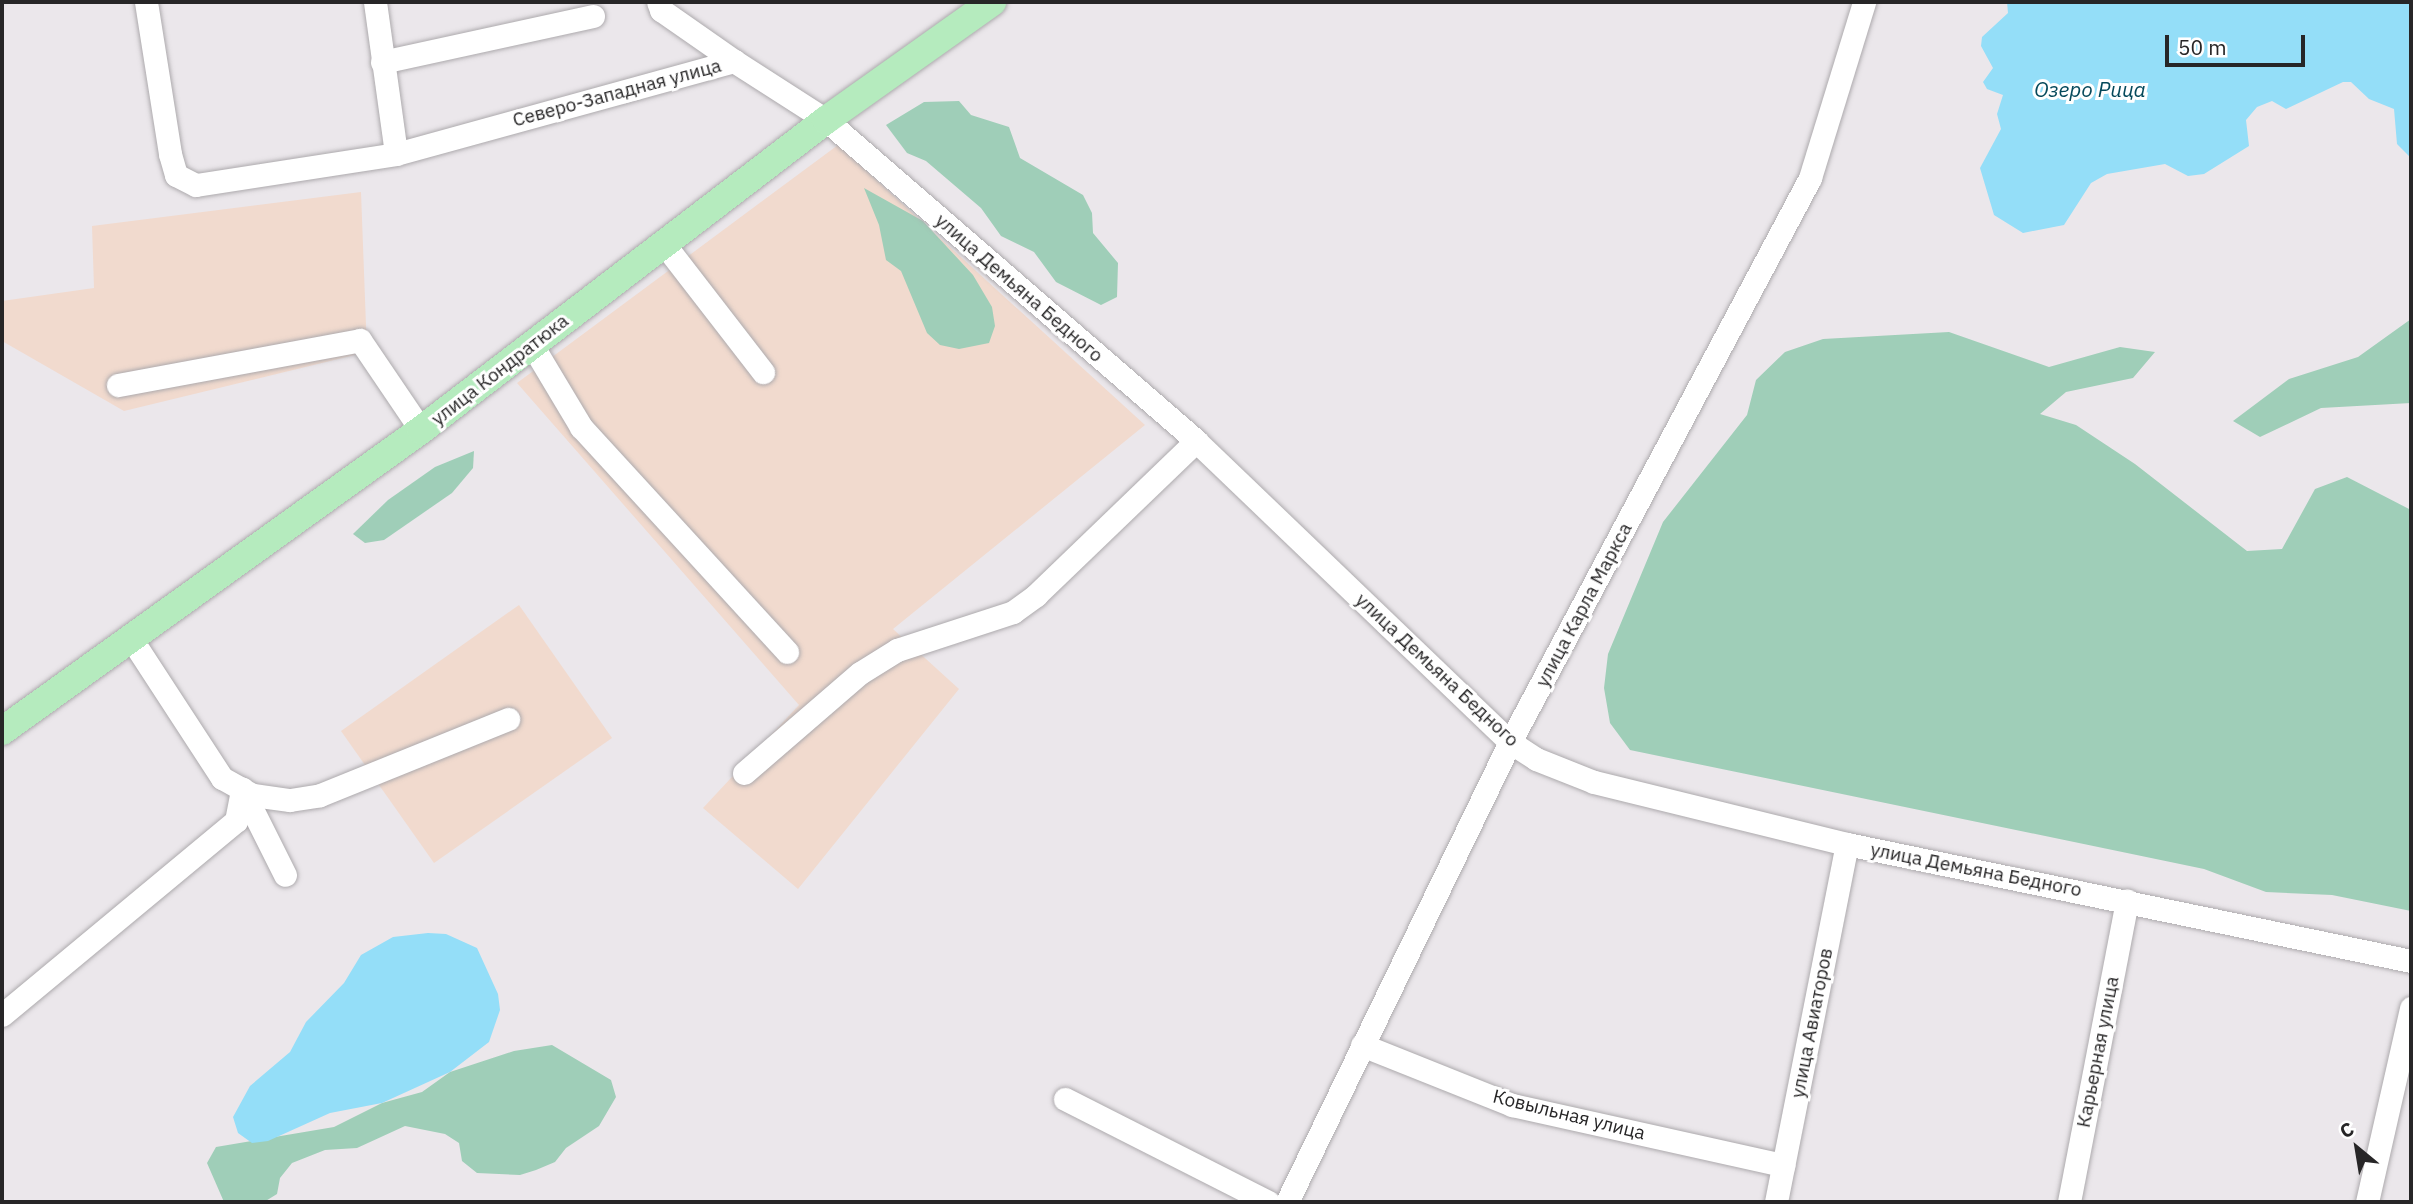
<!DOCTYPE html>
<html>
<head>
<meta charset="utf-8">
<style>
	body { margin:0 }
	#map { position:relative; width:2413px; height:1204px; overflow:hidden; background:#ebe7eb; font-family:"IBM Plex Sans",sans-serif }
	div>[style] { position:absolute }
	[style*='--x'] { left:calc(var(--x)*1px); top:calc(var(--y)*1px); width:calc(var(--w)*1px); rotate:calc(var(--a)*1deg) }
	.industrial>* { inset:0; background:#f1dace }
	.green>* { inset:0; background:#9fceb8 }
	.water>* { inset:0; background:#94def8 }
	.roads { filter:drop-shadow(0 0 2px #adaaad) drop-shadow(0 0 2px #adaaad) }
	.minor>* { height:23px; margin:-11.5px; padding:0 11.5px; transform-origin:11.5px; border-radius:11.5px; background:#fff }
	.major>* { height:28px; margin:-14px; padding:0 14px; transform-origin:14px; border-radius:14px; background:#b5ebbe }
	span { translate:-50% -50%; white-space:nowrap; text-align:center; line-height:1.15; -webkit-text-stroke:6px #fff; paint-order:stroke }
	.street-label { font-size:19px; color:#272627 }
	.water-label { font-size:21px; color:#05495b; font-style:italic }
	.frame { position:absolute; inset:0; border:4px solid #272627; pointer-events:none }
	.north { position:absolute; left:2322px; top:1113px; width:70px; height:70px; -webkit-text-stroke:5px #fff; paint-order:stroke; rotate:330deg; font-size:19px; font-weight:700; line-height:28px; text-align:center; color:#272627 }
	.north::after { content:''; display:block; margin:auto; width:24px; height:32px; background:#272627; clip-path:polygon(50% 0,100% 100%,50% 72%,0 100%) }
	.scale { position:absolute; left:2165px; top:35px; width:140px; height:32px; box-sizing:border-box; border:4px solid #272627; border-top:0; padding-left:9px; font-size:21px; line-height:24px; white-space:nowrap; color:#272627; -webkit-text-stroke:5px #fff; paint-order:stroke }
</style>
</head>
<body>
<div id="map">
	<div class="industrial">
		<div style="clip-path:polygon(838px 145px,1145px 425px,893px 629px,959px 689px,798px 889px,703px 808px,799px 705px,517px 383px)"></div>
		<div style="clip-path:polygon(361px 192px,367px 352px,124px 411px,2px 341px,2px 301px,94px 288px,92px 226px)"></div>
		<div style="clip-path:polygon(519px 605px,612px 738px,434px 863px,341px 731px)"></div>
	</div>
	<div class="green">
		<div style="clip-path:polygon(959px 101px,971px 115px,1009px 127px,1020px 158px,1083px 195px,1092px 213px,1093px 233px,1118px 263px,1117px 297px,1101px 305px,1056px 282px,1034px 252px,1001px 236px,981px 208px,926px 161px,907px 153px,886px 125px,924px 102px)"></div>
		<div style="clip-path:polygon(864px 188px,923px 221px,973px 275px,992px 307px,995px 326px,989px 343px,959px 349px,940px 345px,927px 333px,901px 271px,886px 260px,879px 225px)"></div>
		<div style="clip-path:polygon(2411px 319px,2411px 403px,2321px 408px,2260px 437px,2233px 421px,2289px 379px,2358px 357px)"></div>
		<div style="clip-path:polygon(1949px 332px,2049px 367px,2120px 347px,2155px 352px,2133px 378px,2066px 392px,2040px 414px,2076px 425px,2135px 464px,2247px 551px,2282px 549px,2315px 489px,2347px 477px,2411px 510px,2411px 911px,2332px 895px,2266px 892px,2204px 869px,1630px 750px,1610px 723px,1604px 688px,1608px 654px,1663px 522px,1747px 415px,1756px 380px,1785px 352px,1823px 339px)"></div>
		<div style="clip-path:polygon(474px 451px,473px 468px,452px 493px,384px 540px,365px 543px,353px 534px,388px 500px,435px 467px)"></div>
		<div style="clip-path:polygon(552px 1045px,611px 1080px,616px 1097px,599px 1126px,566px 1148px,555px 1162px,536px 1170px,520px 1175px,477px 1173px,462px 1161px,459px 1143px,445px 1134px,405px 1126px,357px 1148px,325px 1150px,292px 1163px,280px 1178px,277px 1194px,264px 1202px,224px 1202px,207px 1163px,216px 1147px,334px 1127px,382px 1103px,422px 1092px,450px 1072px,514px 1051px)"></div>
	</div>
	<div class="water">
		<div style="clip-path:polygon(2007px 2px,2411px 2px,2411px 158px,2397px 144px,2394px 109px,2369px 99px,2351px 82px,2343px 82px,2286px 109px,2272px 101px,2257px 107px,2246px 120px,2249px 146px,2204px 174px,2188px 176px,2165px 164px,2107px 174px,2091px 183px,2064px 225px,2023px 233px,1994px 215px,1980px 168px,2001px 129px,1997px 114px,2003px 95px,1987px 89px,1983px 82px,1993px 68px,1981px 46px,1982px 37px,2008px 13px)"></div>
		<div style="clip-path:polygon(428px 933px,446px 934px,477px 948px,498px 994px,500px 1010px,489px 1042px,450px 1072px,382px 1103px,330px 1113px,268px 1141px,252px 1143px,238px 1133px,233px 1117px,250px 1086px,290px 1052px,306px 1022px,344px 983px,361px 955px,393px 937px)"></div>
	</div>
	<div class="roads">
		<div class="minor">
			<div style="--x:146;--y:2;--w:154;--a:81"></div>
			<div style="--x:170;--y:154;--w:22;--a:74"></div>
			<div style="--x:176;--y:175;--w:22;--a:27"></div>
			<div style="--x:196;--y:185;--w:202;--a:-8.8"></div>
			<div style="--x:396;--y:154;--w:351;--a:-15.4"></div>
			<div style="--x:734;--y:61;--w:109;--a:32.7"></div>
			<div style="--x:826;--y:120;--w:490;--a:40.9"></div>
			<div style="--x:1196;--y:441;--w:435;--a:43.8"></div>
			<div style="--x:1510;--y:742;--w:31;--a:33"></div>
			<div style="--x:1536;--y:759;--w:62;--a:21.6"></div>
			<div style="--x:1594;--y:782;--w:260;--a:13.8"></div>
			<div style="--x:1847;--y:844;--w:576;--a:11.72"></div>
			<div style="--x:375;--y:2;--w:153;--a:82.1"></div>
			<div style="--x:658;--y:2;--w:9;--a:69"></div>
			<div style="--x:661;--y:10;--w:89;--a:34.9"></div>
			<div style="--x:382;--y:62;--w:216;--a:-12.3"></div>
			<div style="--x:664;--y:244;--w:162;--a:52.3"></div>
			<div style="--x:532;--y:345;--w:96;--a:59.1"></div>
			<div style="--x:581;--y:427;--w:305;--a:47.5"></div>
			<div style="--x:118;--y:385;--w:246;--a:-10.5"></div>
			<div style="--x:360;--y:340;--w:109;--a:55.9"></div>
			<div style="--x:132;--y:640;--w:165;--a:56.9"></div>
			<div style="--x:222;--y:778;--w:35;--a:29"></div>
			<div style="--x:253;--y:795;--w:37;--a:8"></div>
			<div style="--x:290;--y:800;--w:30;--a:-9"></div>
			<div style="--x:320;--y:795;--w:203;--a:-22"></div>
			<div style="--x:744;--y:773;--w:153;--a:-40.8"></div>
			<div style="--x:860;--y:673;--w:44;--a:-31.9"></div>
			<div style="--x:897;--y:650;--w:122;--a:-18.1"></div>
			<div style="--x:1013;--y:612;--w:29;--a:-36"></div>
			<div style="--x:1036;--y:595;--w:222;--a:-43.9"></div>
			<div style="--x:242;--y:789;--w:96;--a:63.4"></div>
			<div style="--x:2;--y:1015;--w:304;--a:-39.7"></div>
			<div style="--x:236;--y:821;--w:33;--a:-79"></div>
			<div style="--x:1362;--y:1045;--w:162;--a:21.8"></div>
			<div style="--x:1512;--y:1105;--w:278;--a:12.5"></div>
			<div style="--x:1065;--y:1099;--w:228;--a:26.9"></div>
			<div style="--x:1287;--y:1202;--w:511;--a:-64.14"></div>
			<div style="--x:1510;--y:742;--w:639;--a:-61.99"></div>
			<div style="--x:1810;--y:178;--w:184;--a:-72.9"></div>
			<div style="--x:1776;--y:1202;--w:365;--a:-78.8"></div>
			<div style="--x:2069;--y:1202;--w:307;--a:-79.1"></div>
			<div style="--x:2367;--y:1202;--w:199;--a:-77.2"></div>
		</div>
		<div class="major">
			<div style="--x:2;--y:731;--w:516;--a:-35.69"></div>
			<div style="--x:421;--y:430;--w:510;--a:-37.43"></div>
			<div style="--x:826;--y:120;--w:204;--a:-35.4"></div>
		</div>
	</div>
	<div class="street-label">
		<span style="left:617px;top:93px;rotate:-15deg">Северо-Западная улица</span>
		<span style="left:1019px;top:288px;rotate:41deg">улица Демьяна Бедного</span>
		<span style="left:500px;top:370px;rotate:-38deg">улица Кондратюка</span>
		<span style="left:1584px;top:605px;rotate:-62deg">улица Карла Маркса</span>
		<span style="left:1437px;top:670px;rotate:43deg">улица Демьяна Бедного</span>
		<span style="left:1976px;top:870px;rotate:11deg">улица Демьяна Бедного</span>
		<span style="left:1812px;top:1023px;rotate:-79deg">улица Авиаторов</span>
		<span style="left:2098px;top:1052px;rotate:-79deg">Карьерная улица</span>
		<span style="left:1569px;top:1115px;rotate:14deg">Ковыльная улица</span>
	</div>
	<div class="water-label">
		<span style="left:2090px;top:89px">Озеро Рица</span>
	</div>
	<div class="frame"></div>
	<div class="north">С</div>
	<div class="scale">50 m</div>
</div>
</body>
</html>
